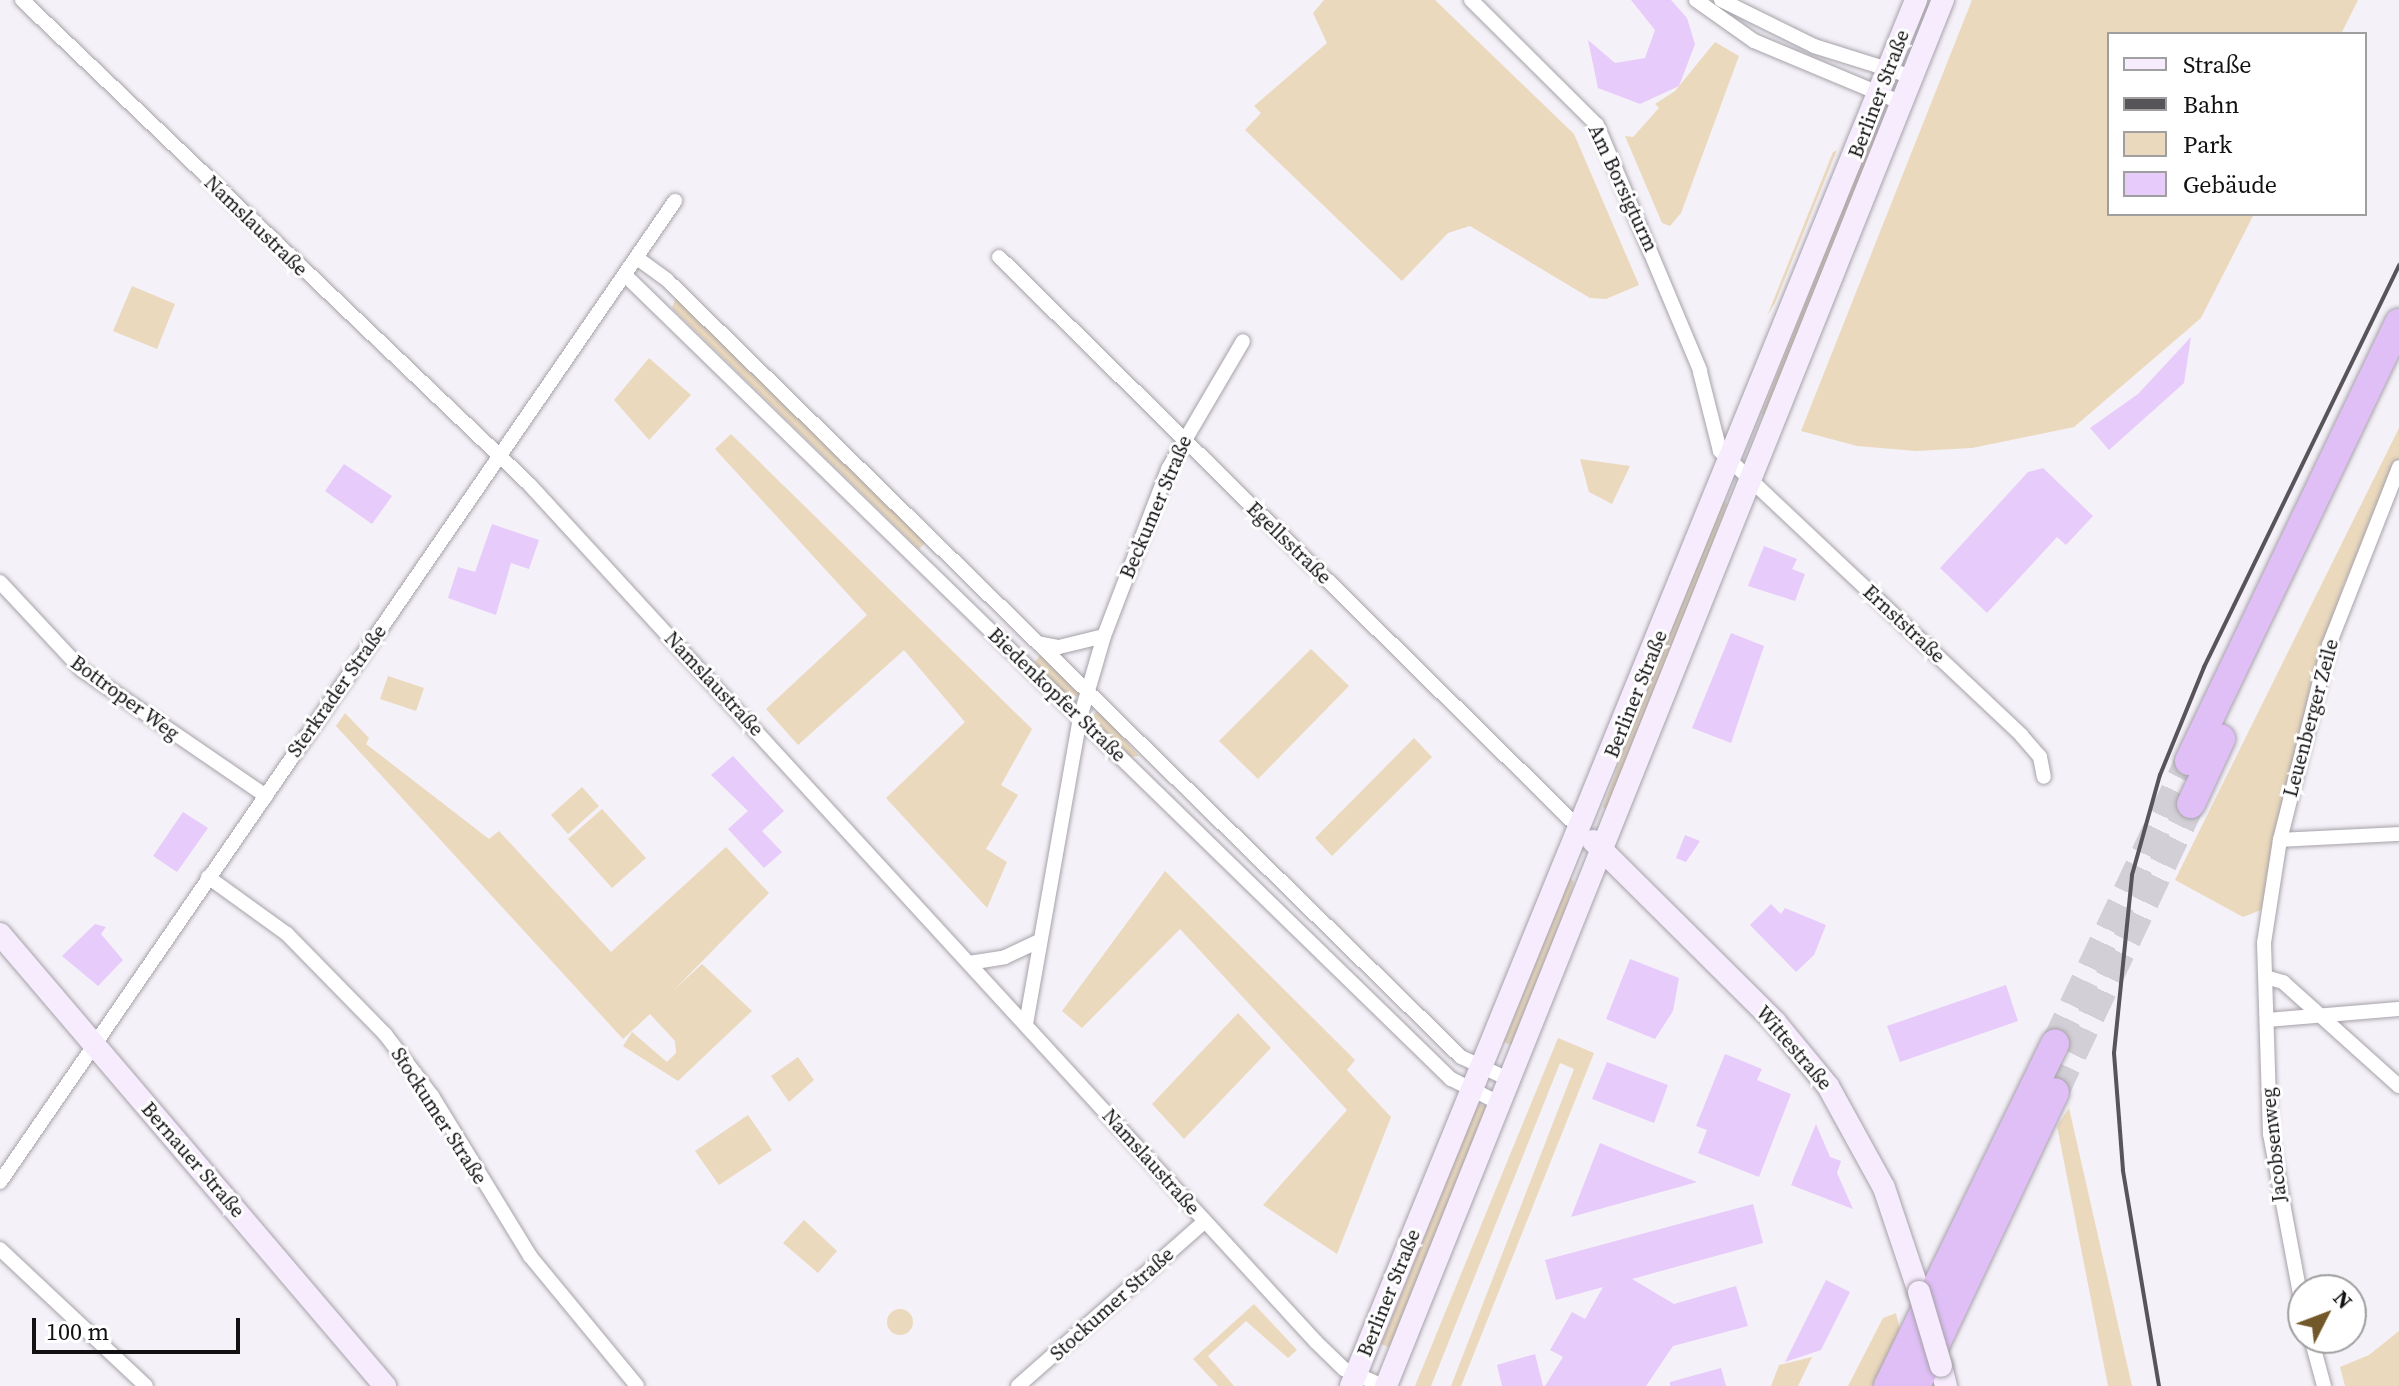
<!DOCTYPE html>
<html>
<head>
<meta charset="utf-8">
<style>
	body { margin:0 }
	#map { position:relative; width:2399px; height:1386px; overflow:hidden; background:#f5f1f8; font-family:"Source Serif 4",serif }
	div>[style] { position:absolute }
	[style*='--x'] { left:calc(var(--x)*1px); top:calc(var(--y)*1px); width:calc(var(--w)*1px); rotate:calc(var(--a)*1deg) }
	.green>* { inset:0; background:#ebd9bd }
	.round { border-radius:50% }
	.building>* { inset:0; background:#e7cbfa }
	.highway-tunnel>* { height:28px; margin-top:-14px; transform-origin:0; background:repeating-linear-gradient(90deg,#d3cfd6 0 28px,transparent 0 42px) }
	.roads { filter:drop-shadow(0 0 2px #a6a2a9) drop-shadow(0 0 2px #a6a2a9) }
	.street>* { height:14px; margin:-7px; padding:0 7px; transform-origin:7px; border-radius:7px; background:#fff }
	.secondary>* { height:22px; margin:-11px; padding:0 11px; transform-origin:11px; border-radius:11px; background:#f6ecfd }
	.highway>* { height:28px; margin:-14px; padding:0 14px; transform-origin:14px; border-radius:14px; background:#e0bff7 }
	.rail>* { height:4px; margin:-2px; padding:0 2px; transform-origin:2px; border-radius:2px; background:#575559 }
	.bridges { filter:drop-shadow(0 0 2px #a6a2a9) drop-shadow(0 0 2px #a6a2a9) }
	.secondary-bridge>* { height:22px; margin:-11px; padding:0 11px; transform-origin:11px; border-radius:11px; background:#f6ecfd }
	span { translate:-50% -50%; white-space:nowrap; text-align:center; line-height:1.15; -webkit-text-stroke:6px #fff; paint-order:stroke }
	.street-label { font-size:20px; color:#111012 }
	.legend { position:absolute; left:2107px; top:32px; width:260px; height:184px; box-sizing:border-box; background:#fff; border:2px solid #a09fa0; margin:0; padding:10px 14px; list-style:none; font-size:24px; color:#111012 }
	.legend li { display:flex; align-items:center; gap:16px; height:40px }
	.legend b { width:40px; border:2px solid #a09fa0 }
	.north { position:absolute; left:2287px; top:1274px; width:80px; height:80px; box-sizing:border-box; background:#fff; border:2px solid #a09fa0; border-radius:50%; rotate:48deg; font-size:22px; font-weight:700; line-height:32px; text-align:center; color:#111012 }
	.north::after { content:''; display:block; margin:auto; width:28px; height:36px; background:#73592a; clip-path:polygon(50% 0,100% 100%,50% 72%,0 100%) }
	.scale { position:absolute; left:32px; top:1318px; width:208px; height:36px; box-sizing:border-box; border:4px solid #111012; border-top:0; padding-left:10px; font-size:24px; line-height:28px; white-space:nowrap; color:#111012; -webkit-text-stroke:6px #fff; paint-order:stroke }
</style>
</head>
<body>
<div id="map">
	<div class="green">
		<div style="clip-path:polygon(1324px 0,1435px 0,1574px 134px,1639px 285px,1606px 299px,1590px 298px,1470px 226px,1448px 233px,1402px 281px,1245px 130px,1261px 113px,1254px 106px,1327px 43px,1313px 13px)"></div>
		<div style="clip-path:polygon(1972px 0,2358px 0,2341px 34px,2109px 34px,2109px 214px,2254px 214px,2201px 318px,2074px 427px,1972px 448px,1916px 451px,1857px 446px,1801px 431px)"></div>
		<div style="clip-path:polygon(1715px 42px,1739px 56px,1681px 213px,1670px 226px,1662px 223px,1625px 136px,1633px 137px,1659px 108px,1655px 104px,1675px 91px)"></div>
		<div style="clip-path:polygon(1875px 124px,1880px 126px,1768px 417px,1762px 414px)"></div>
		<div style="clip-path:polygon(1837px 150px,1775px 303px,1767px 316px,1833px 152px)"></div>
		<div style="clip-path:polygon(132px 286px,175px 304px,157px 349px,113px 331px)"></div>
		<div style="clip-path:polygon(676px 297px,928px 540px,919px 549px,672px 308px)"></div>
		<div style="clip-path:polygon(649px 358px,691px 395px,649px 440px,614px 400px)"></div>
		<div style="clip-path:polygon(2399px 428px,2399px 462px,2344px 584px,2310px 688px,2261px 910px,2243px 917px,2175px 880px)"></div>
		<div style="clip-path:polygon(731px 434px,1032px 729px,1001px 785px,1018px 795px,986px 849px,1007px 862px,987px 908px,886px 798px,965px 722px,904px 650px,798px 745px,766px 709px,867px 615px,715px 449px)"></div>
		<div style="clip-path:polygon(1580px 459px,1630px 466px,1612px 504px,1589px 492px)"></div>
		<div style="clip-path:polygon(1722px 501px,1727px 504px,1667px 667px,1608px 811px,1603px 807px,1640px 705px)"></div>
		<div style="clip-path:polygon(1311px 649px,1349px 686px,1258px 779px,1219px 741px)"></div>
		<div style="clip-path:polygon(1041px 654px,1079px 692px,1079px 696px,1068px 697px,1034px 663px)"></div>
		<div style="clip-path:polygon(388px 676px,424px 688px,416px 711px,380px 699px)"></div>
		<div style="clip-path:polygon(1095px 712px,1101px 712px,1139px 756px,1129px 757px,1093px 719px)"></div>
		<div style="clip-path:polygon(345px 713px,369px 738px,366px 744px,489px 839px,499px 831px,611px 952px,726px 847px,769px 893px,673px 991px,702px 964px,752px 1011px,678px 1081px,623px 1046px,632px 1032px,667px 1062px,676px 1053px,675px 1041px,650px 1014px,623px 1039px,336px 726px)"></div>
		<div style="clip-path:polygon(1414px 738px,1432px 757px,1332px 856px,1315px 838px)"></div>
		<div style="clip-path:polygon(582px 787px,599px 806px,568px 834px,551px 815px)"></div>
		<div style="clip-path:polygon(602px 809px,646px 858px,612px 888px,568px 839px)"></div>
		<div style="clip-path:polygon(1165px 871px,1355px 1060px,1347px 1070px,1391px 1117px,1337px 1254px,1263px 1205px,1347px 1110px,1180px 929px,1082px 1028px,1062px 1011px)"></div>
		<div style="clip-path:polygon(1570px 878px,1574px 882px,1558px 933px,1513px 1046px,1504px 1042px)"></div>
		<div style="clip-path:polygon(1238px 1013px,1271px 1048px,1184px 1139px,1152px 1104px)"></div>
		<div style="clip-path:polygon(1558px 1038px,1594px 1053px,1461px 1386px,1451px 1386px,1574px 1069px,1560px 1063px,1431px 1386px,1415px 1386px)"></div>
		<div style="clip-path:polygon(798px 1057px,814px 1080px,789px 1102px,771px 1076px)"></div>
		<div style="clip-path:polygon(1478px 1104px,1487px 1107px,1391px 1348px,1381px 1344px)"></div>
		<div style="clip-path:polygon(2069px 1108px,2132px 1386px,2108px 1386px,2057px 1126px)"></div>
		<div style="clip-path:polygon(748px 1115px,772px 1150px,719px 1185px,695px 1151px)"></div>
		<div style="clip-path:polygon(804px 1220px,837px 1251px,818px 1273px,783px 1243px)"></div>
		<div style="clip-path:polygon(1254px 1304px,1297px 1350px,1288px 1358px,1246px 1321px,1208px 1356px,1234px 1386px,1218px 1386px,1193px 1359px)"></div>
		<div class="round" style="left:887px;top:1309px;width:26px;height:26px"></div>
		<div style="clip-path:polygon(1896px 1313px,1900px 1330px,1873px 1386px,1848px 1386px,1883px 1318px)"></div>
		<div style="clip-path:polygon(2399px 1331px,2399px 1386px,2345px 1386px,2340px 1367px,2369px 1355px)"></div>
		<div style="clip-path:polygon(1812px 1357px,1798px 1386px,1771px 1386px,1779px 1365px)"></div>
	</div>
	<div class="building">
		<div style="clip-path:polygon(1631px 0,1671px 0,1687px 18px,1695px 44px,1679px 86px,1640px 104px,1598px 88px,1588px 40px,1615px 63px,1645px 58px,1655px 30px)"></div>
		<div style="clip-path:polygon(2191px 337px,2184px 383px,2109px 450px,2090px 428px,2138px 394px)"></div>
		<div style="clip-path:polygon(344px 464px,392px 496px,372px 524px,325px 491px)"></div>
		<div style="clip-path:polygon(2043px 468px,2093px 516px,2066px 545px,2057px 537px,1987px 613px,1940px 568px,2028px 472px)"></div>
		<div style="clip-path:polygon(492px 524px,539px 540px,529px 569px,511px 563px,496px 615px,448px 598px,458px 567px,475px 572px)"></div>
		<div style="clip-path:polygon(1764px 546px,1797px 559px,1792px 569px,1805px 574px,1795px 601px,1748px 586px)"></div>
		<div style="clip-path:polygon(1731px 633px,1764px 646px,1731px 743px,1692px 728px)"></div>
		<div style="clip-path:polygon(733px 756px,784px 811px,762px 831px,782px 852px,764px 868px,728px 829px,748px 811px,711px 775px)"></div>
		<div style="clip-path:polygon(183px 812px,208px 828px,177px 872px,153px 856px)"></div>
		<div style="clip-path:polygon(1685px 835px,1700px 841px,1686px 862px,1676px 858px)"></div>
		<div style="clip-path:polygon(1771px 904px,1781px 914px,1785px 908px,1826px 925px,1814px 955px,1796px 972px,1750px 925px)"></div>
		<div style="clip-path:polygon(95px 924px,106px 927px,101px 934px,123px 960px,98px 986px,62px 956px)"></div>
		<div style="clip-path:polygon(1630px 959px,1679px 978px,1673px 1011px,1655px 1039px,1606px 1019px)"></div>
		<div style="clip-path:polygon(2006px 985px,2018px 1021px,1900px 1062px,1887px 1026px)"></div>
		<div style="clip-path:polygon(1725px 1054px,1762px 1069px,1757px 1080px,1791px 1094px,1759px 1177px,1698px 1153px,1707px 1130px,1696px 1126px)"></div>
		<div style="clip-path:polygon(1607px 1062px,1668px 1085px,1654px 1123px,1592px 1099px)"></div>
		<div style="clip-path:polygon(1816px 1124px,1830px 1157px,1841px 1161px,1837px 1173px,1853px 1209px,1791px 1185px)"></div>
		<div style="clip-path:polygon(1600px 1143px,1653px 1165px,1697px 1182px,1571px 1217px)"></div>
		<div style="clip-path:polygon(1753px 1204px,1763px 1243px,1632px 1279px,1674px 1304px,1736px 1286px,1748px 1326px,1673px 1346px,1646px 1386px,1545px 1386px,1563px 1357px,1550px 1350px,1572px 1312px,1585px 1319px,1603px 1287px,1556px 1300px,1545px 1260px)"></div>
		<div style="clip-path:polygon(1826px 1280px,1850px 1292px,1821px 1350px,1785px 1362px)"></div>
		<div style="clip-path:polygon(1535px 1354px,1543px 1386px,1502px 1386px,1497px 1365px)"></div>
		<div style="clip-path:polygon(1721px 1368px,1726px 1386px,1670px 1386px,1670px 1382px)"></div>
	</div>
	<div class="highway-tunnel">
		<div style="--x:2055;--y:1044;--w:313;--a:-64.7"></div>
		<div style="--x:2055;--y:1092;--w:318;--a:-64.7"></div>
	</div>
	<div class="roads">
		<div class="street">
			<div style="--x:22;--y:0;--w:701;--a:43.67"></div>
			<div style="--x:529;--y:484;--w:1164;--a:47.47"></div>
			<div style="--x:1316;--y:1342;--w:39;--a:44"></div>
			<div style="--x:1344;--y:1369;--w:43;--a:23.6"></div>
			<div style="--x:1471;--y:0;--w:177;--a:44.8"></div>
			<div style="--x:1597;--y:125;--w:266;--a:67.2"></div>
			<div style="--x:1696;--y:0;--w:71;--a:35.3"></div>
			<div style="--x:1754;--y:41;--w:160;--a:22.7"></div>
			<div style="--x:1721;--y:0;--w:104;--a:26.3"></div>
			<div style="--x:1814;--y:46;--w:104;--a:17.4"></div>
			<div style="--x:999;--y:257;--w:815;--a:44.55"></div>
			<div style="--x:637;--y:258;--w:37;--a:36"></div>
			<div style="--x:667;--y:280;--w:1111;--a:44.38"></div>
			<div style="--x:1461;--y:1057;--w:52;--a:25.1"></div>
			<div style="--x:625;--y:275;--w:1153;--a:44.23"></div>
			<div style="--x:1451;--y:1079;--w:54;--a:26.6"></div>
			<div style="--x:1700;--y:372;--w:81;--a:75.8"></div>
			<div style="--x:1720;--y:451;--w:414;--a:43.3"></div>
			<div style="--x:2021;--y:735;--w:29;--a:49"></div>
			<div style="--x:2040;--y:757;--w:20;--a:79"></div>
			<div style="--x:0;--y:582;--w:120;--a:47"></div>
			<div style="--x:82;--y:670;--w:223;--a:34.4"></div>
			<div style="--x:1038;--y:643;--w:21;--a:11"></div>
			<div style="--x:1059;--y:647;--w:46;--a:-13.7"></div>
			<div style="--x:2280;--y:840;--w:119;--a:-2.9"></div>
			<div style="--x:208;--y:877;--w:97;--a:35.8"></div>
			<div style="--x:287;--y:934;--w:140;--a:45.6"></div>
			<div style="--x:385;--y:1034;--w:78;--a:52.8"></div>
			<div style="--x:432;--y:1096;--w:188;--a:58.5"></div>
			<div style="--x:530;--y:1256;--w:168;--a:50.5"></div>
			<div style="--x:969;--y:963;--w:36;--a:-9"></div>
			<div style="--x:1005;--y:957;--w:35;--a:-25"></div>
			<div style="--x:2269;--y:978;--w:15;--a:16"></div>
			<div style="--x:2283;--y:982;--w:156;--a:41.9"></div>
			<div style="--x:2267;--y:1020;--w:132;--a:-4.8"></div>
			<div style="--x:1026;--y:1024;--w:311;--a:-80"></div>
			<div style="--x:1080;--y:718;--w:85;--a:-73.7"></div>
			<div style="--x:1104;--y:636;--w:179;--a:-69"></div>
			<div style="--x:1168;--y:469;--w:148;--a:-59.6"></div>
			<div style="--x:0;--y:1182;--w:1191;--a:-55.47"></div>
			<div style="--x:0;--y:1249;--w:200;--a:43.2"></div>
			<div style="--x:2303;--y:1310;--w:179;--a:-100.6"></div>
			<div style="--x:2270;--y:1134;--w:191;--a:-91.8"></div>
			<div style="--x:2264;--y:943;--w:104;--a:-81.2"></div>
			<div style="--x:2280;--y:840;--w:201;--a:-75.9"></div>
			<div style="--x:2329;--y:645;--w:191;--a:-68.5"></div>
			<div style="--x:2311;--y:1338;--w:50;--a:74.8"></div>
			<div style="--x:1018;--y:1386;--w:249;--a:-41.4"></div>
		</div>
		<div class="secondary">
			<div style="--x:1593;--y:841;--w:257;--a:44.8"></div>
			<div style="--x:1775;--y:1022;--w:83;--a:50.4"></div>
			<div style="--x:1828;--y:1086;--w:116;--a:61.2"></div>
			<div style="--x:1884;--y:1188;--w:110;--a:71.4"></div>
			<div style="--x:0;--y:934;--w:594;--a:49.58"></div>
			<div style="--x:1941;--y:1366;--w:21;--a:76"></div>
			<div style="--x:1351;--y:1386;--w:1497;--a:-67.82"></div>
			<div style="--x:1386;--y:1386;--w:1494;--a:-68.11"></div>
		</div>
		<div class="highway">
			<div style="--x:2189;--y:761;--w:486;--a:-64.4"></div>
			<div style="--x:2191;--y:804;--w:72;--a:-65.2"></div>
			<div style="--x:1888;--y:1386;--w:381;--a:-64"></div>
			<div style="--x:1916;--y:1386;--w:325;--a:-64.7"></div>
		</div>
	</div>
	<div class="rail">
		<div style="--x:2159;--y:1386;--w:219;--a:-99.5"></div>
		<div style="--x:2123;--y:1170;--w:117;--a:-94.4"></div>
		<div style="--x:2114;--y:1053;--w:179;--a:-84.2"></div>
		<div style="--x:2132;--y:875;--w:104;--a:-74.4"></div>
		<div style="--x:2160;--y:775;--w:117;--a:-67.8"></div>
		<div style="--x:2204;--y:667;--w:447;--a:-64.1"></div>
	</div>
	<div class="bridges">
		<div class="secondary-bridge">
			<div style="--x:1919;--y:1292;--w:77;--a:73.4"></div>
		</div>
	</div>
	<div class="street-label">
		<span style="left:1879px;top:94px;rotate:-69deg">Berliner Straße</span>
		<span style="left:1623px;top:188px;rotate:65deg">Am Borsigturm</span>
		<span style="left:256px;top:226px;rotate:44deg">Namslaustraße</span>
		<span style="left:1156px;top:507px;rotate:-67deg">Beckumer Straße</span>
		<span style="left:1289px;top:543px;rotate:44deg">Egellsstraße</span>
		<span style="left:1904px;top:624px;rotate:43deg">Ernststraße</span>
		<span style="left:714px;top:684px;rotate:47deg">Namslaustraße</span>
		<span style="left:337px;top:691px;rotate:-55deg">Sterkrader Straße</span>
		<span style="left:1636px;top:694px;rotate:-68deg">Berliner Straße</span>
		<span style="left:1057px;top:695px;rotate:44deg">Biedenkopfer Straße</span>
		<span style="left:125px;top:698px;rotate:36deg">Bottroper Weg</span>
		<span style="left:2311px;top:718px;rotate:-75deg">Leuenberger Zeile</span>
		<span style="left:1794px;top:1048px;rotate:49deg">Wittestraße</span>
		<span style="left:439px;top:1116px;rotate:57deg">Stockumer Straße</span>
		<span style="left:2274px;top:1145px;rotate:-96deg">Jacobsenweg</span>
		<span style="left:193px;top:1160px;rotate:49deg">Bernauer Straße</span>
		<span style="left:1151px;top:1162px;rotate:48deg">Namslaustraße</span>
		<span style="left:1389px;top:1293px;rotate:-68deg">Berliner Straße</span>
		<span style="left:1112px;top:1304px;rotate:-42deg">Stockumer Straße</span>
	</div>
	<ul class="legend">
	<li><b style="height:10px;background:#f6ecfd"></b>Straße</li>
	<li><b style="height:10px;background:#575559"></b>Bahn</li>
	<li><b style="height:22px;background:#ebd9bd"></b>Park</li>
	<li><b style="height:22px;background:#e7cbfa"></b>Gebäude</li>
	</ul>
	<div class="north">N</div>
	<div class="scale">100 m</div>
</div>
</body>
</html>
